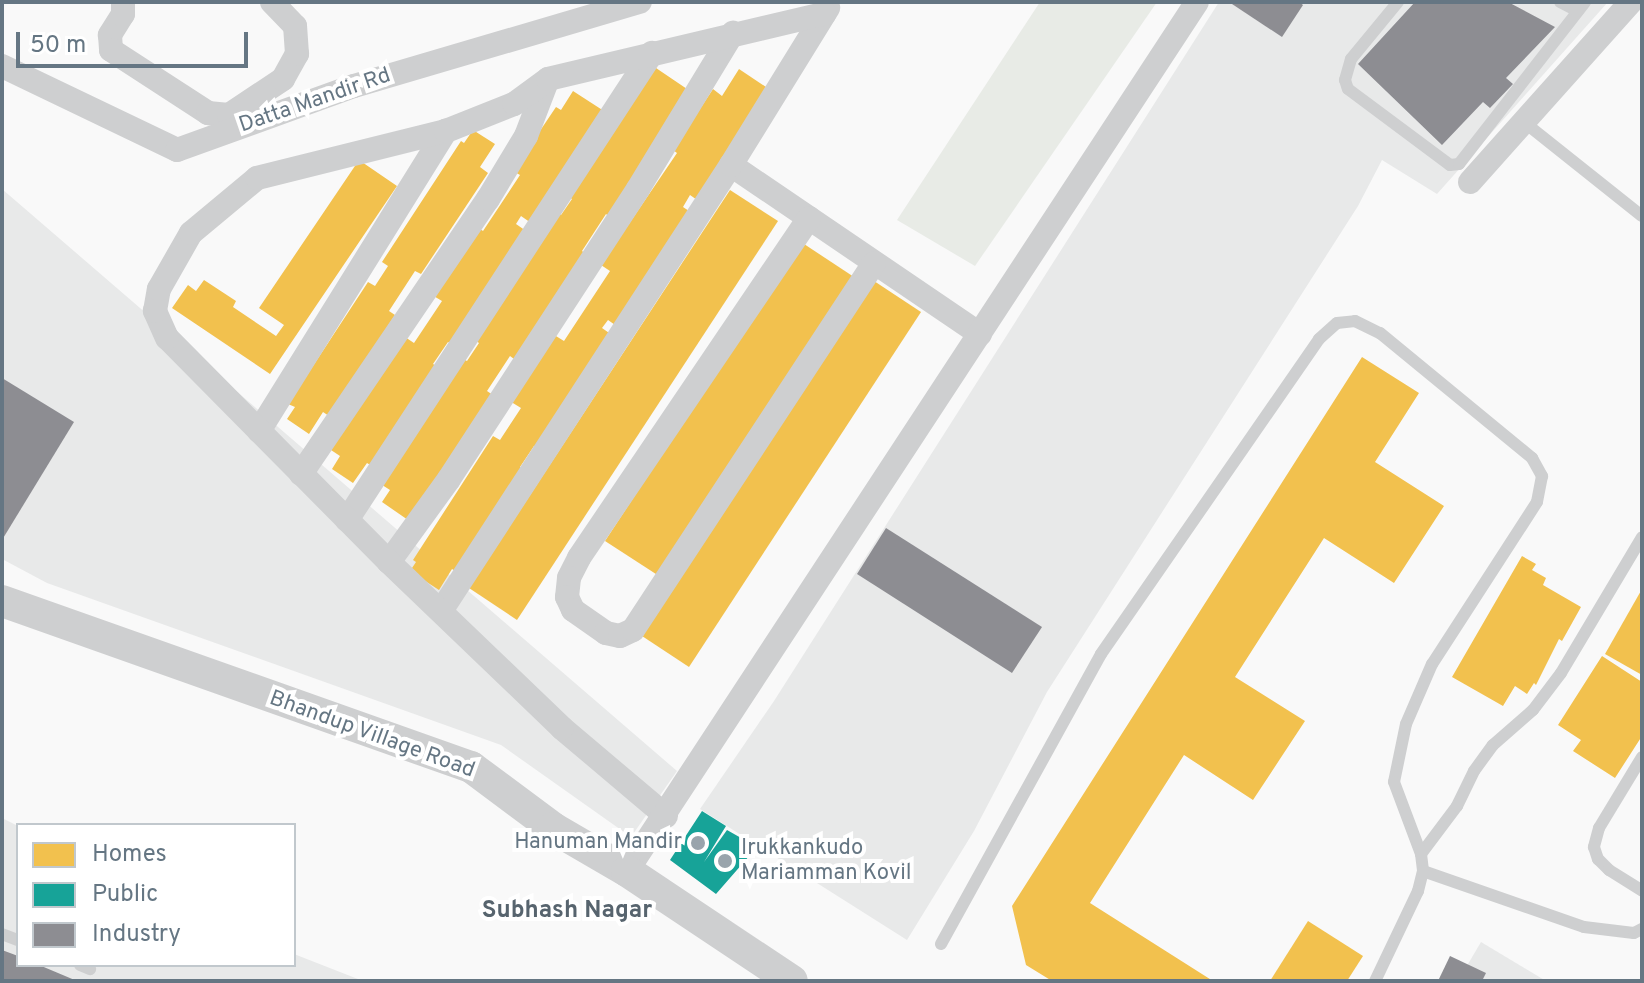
<!DOCTYPE html>
<html>
<head>
<meta charset="utf-8">
<style>
	body { margin:0 }
	#map { position:relative; width:1644px; height:983px; overflow:hidden; background:#f9f9f9; font-family:Overpass,sans-serif }
	div>[style] { position:absolute }
	[style*='--x'] { left:calc(var(--x)*1px); top:calc(var(--y)*1px); width:calc(var(--w)*1px); rotate:calc(var(--a)*1deg) }
	.built>* { inset:0; background:#e8e9e9 }
	.green>* { inset:0; background:#e8ebe6 }
	.homes>* { inset:0; background:#f2c14e }
	.public>* { inset:0; background:#17a398 }
	.industry>* { inset:0; background:#8d8d92 }
	.service>* { height:12px; margin:-6px; padding:0 6px; transform-origin:6px; border-radius:6px; background:#cecfd0 }
	.minor>* { height:24px; margin:-12px; padding:0 12px; transform-origin:12px; border-radius:12px; background:#cecfd0 }
	.tertiary>* { height:32px; margin:-16px; padding:0 16px; transform-origin:16px; border-radius:16px; background:#cecfd0 }
	.dots>* { width:22px; height:22px; translate:-50% -50%; box-sizing:border-box; border:4px solid #fff; border-radius:50% }
	span { translate:-50% -50%; white-space:nowrap; text-align:center; line-height:1.15; -webkit-text-stroke:8px #fff; paint-order:stroke }
	.street-label { font-size:22px; color:#657683 }
	.poi-label { font-size:22px; color:#657683 }
	.right { translate:-100% -50%; text-align:right }
	.left { translate:0 -50%; text-align:left }
	.neighbourhood-label { font-size:24px; color:#57646e; font-weight:700 }
	.frame { position:absolute; inset:0; border:4px solid #657683; pointer-events:none }
	.legend { position:absolute; left:16px; top:823px; width:280px; height:144px; box-sizing:border-box; background:#fff; border:2px solid #c1c8cd; margin:0; padding:10px 14px; list-style:none; font-size:24px; color:#657683 }
	.legend li { display:flex; align-items:center; gap:16px; height:40px }
	.legend b { width:40px; border:2px solid #c1c8cd }
	.scale { position:absolute; left:16px; top:32px; width:232px; height:36px; box-sizing:border-box; border:4px solid #657683; border-top:0; padding-left:10px; font-size:24px; line-height:28px; white-space:nowrap; color:#657683; -webkit-text-stroke:6px #fff; paint-order:stroke }
</style>
</head>
<body>
<div id="map">
	<div class="built">
		<div style="clip-path:polygon(1219px 2px,1608px 2px,1437px 194px,1382px 160px,1358px 206px,1047px 692px,974px 831px,907px 940px,700px 809px,774px 701px)"></div>
		<div style="clip-path:polygon(2px 189px,677px 771px,631px 837px,501px 745px,47px 583px,2px 559px)"></div>
		<div style="clip-path:polygon(2px 818px,18px 826px,18px 965px,294px 965px,294px 954px,363px 981px,2px 981px)"></div>
		<div style="clip-path:polygon(1481px 942px,1546px 981px,1458px 981px)"></div>
	</div>
	<div class="green">
		<div style="clip-path:polygon(1040px 2px,1157px 2px,975px 266px,897px 220px)"></div>
	</div>
	<div class="homes">
		<div style="clip-path:polygon(656px 68px,687px 89px,612px 219px,606px 214px,582px 251px,588px 256px,518px 362px,510px 356px,487px 391px,496px 397px,408px 520px,382px 502px,390px 490px,379px 483px,461px 358px,467px 361px,479px 343px,473px 339px,557px 212px,561px 215px,572px 199px,566px 195px)"></div>
		<div style="clip-path:polygon(739px 69px,772px 91px,700px 202px,690px 195px,683px 207px,692px 213px,618px 327px,608px 320px,602px 328px,612px 335px,538px 448px,534px 446px,520px 467px,524px 470px,457px 572px,452px 569px,439px 590px,410px 571px,416px 562px,413px 560px,493px 436px,500px 440px,521px 408px,508px 400px,551px 333px,564px 341px,610px 271px,601px 265px,677px 153px,673px 150px,713px 89px,722px 96px)"></div>
		<div style="clip-path:polygon(573px 91px,607px 113px,534px 225px,521px 216px,516px 224px,529px 233px,455px 346px,448px 342px,433px 364px,440px 368px,375px 468px,367px 463px,353px 483px,332px 469px,340px 456px,331px 450px,405px 337px,414px 343px,442px 301px,432px 295px,477px 227px,483px 231px,520px 175px,513px 171px,556px 107px,561px 110px)"></div>
		<div style="clip-path:polygon(473px 130px,495px 144px,480px 167px,488px 173px,421px 274px,415px 271px,389px 311px,395px 315px,329px 416px,323px 412px,309px 434px,287px 419px,295px 407px,288px 404px,368px 282px,375px 286px,388px 266px,382px 262px,461px 141px,464px 143px)"></div>
		<div style="clip-path:polygon(359px 160px,397px 186px,270px 374px,172px 308px,188px 285px,196px 291px,204px 280px,236px 301px,233px 307px,276px 336px,284px 325px,259px 308px)"></div>
		<div style="clip-path:polygon(730px 190px,778px 221px,517px 620px,469px 588px)"></div>
		<div style="clip-path:polygon(801px 242px,854px 277px,659px 576px,605px 541px)"></div>
		<div style="clip-path:polygon(874px 281px,921px 312px,689px 667px,642px 636px)"></div>
		<div style="clip-path:polygon(1362px 357px,1419px 393px,1375px 462px,1444px 506px,1394px 583px,1324px 538px,1235px 677px,1305px 721px,1253px 800px,1184px 755px,1090px 903px,1213px 981px,1052px 981px,1026px 965px,1012px 906px)"></div>
		<div style="clip-path:polygon(1522px 556px,1536px 564px,1532px 570px,1546px 578px,1543px 585px,1581px 607px,1562px 641px,1559px 639px,1536px 685px,1534px 683px,1527px 694px,1515px 686px,1503px 706px,1452px 677px)"></div>
		<div style="clip-path:polygon(1642px 589px,1642px 675px,1605px 654px)"></div>
		<div style="clip-path:polygon(1602px 656px,1642px 682px,1642px 736px,1615px 778px,1573px 751px,1581px 740px,1558px 725px)"></div>
		<div style="clip-path:polygon(1308px 921px,1363px 956px,1347px 981px,1270px 981px)"></div>
	</div>
	<div class="public">
		<div style="clip-path:polygon(702px 811px,726px 826px,704px 862px,727px 830px,757px 847px,716px 894px,670px 860px)"></div>
	</div>
	<div class="industry">
		<div style="clip-path:polygon(1229px 2px,1299px 2px,1303px 5px,1282px 37px)"></div>
		<div style="clip-path:polygon(1415px 2px,1508px 2px,1555px 27px,1506px 78px,1513px 84px,1490px 108px,1483px 102px,1442px 145px,1358px 64px)"></div>
		<div style="clip-path:polygon(2px 378px,74px 422px,2px 540px)"></div>
		<div style="clip-path:polygon(886px 528px,1042px 627px,1012px 673px,857px 574px)"></div>
		<div style="clip-path:polygon(2px 950px,18px 956px,18px 965px,39px 965px,77px 981px,2px 981px)"></div>
		<div style="clip-path:polygon(1450px 956px,1486px 973px,1482px 981px,1438px 981px)"></div>
	</div>
	<div class="service">
		<div style="--x:1398;--y:2;--w:74;--a:129.5"></div>
		<div style="--x:1351;--y:59;--w:22;--a:106"></div>
		<div style="--x:1345;--y:80;--w:9;--a:72"></div>
		<div style="--x:1348;--y:89;--w:127;--a:36.7"></div>
		<div style="--x:1450;--y:165;--w:9;--a:-6"></div>
		<div style="--x:1459;--y:164;--w:205;--a:-52.1"></div>
		<div style="--x:1560;--y:2;--w:20;--a:27"></div>
		<div style="--x:1525;--y:123;--w:149;--a:38.5"></div>
		<div style="--x:1642;--y:757;--w:83;--a:121.2"></div>
		<div style="--x:1599;--y:828;--w:20;--a:105"></div>
		<div style="--x:1594;--y:847;--w:13;--a:72"></div>
		<div style="--x:1598;--y:859;--w:16;--a:45"></div>
		<div style="--x:1609;--y:870;--w:39;--a:32"></div>
		<div style="--x:1421;--y:854;--w:60;--a:-53.1"></div>
		<div style="--x:1457;--y:806;--w:39;--a:-64"></div>
		<div style="--x:1474;--y:771;--w:32;--a:-54"></div>
		<div style="--x:1493;--y:745;--w:53;--a:-41.2"></div>
		<div style="--x:1533;--y:710;--w:46;--a:-52.9"></div>
		<div style="--x:1561;--y:673;--w:158;--a:-59.2"></div>
		<div style="--x:1423;--y:871;--w:170;--a:19.2"></div>
		<div style="--x:1584;--y:927;--w:50;--a:6.8"></div>
		<div style="--x:1634;--y:933;--w:9;--a:-27"></div>
		<div style="--x:2;--y:934;--w:17;--a:21"></div>
		<div style="--x:941;--y:944;--w:331;--a:-61.1"></div>
		<div style="--x:1101;--y:654;--w:383;--a:-55.3"></div>
		<div style="--x:1319;--y:339;--w:24;--a:-42"></div>
		<div style="--x:1337;--y:323;--w:18;--a:-6"></div>
		<div style="--x:1355;--y:321;--w:28;--a:26"></div>
		<div style="--x:1380;--y:333;--w:197;--a:39.4"></div>
		<div style="--x:1532;--y:458;--w:21;--a:61"></div>
		<div style="--x:1542;--y:476;--w:26;--a:101"></div>
		<div style="--x:1537;--y:502;--w:193;--a:122.9"></div>
		<div style="--x:1432;--y:664;--w:65;--a:113.4"></div>
		<div style="--x:1406;--y:724;--w:59;--a:101.7"></div>
		<div style="--x:1394;--y:782;--w:77;--a:69.4"></div>
		<div style="--x:1421;--y:854;--w:17;--a:83"></div>
		<div style="--x:1423;--y:871;--w:21;--a:104"></div>
		<div style="--x:1418;--y:891;--w:100;--a:115.5"></div>
		<div style="--x:80;--y:965;--w:11;--a:22"></div>
	</div>
	<div class="minor">
		<div style="--x:123;--y:2;--w:12;--a:90"></div>
		<div style="--x:123;--y:14;--w:25;--a:122"></div>
		<div style="--x:110;--y:35;--w:15;--a:86"></div>
		<div style="--x:111;--y:50;--w:116;--a:33"></div>
		<div style="--x:208;--y:113;--w:21;--a:5"></div>
		<div style="--x:229;--y:115;--w:65;--a:-33.7"></div>
		<div style="--x:283;--y:79;--w:29;--a:-61"></div>
		<div style="--x:297;--y:54;--w:28;--a:-94"></div>
		<div style="--x:295;--y:26;--w:33;--a:-134"></div>
		<div style="--x:2;--y:66;--w:194;--a:25.6"></div>
		<div style="--x:177;--y:150;--w:188;--a:-19.9"></div>
		<div style="--x:354;--y:86;--w:298;--a:-16.4"></div>
		<div style="--x:731;--y:165;--w:301;--a:34.2"></div>
		<div style="--x:1470;--y:182;--w:241;--a:-48.2"></div>
		<div style="--x:809;--y:218;--w:410;--a:124.1"></div>
		<div style="--x:579;--y:558;--w:22;--a:117"></div>
		<div style="--x:569;--y:578;--w:19;--a:96"></div>
		<div style="--x:567;--y:597;--w:14;--a:65"></div>
		<div style="--x:573;--y:610;--w:40;--a:34.9"></div>
		<div style="--x:606;--y:633;--w:14;--a:12"></div>
		<div style="--x:620;--y:636;--w:14;--a:-25"></div>
		<div style="--x:633;--y:630;--w:439;--a:-56.7"></div>
		<div style="--x:259;--y:431;--w:354;--a:-58.1"></div>
		<div style="--x:301;--y:474;--w:333;--a:-55.8"></div>
		<div style="--x:488;--y:199;--w:74;--a:-58.9"></div>
		<div style="--x:526;--y:136;--w:59;--a:-69.1"></div>
		<div style="--x:347;--y:520;--w:558;--a:-56.85"></div>
		<div style="--x:389;--y:562;--w:102;--a:-54.1"></div>
		<div style="--x:449;--y:479;--w:346;--a:-56.9"></div>
		<div style="--x:638;--y:189;--w:183;--a:-58.7"></div>
		<div style="--x:441;--y:611;--w:532;--a:-56.97"></div>
		<div style="--x:731;--y:165;--w:185;--a:-58.3"></div>
		<div style="--x:666;--y:816;--w:136;--a:-139.8"></div>
		<div style="--x:562;--y:728;--w:240;--a:-136.2"></div>
		<div style="--x:389;--y:562;--w:315;--a:-134.7"></div>
		<div style="--x:167;--y:338;--w:30;--a:-114"></div>
		<div style="--x:155;--y:311;--w:22;--a:-80"></div>
		<div style="--x:159;--y:289;--w:64;--a:-60.3"></div>
		<div style="--x:191;--y:233;--w:86;--a:-39.8"></div>
		<div style="--x:257;--y:178;--w:195;--a:-14"></div>
		<div style="--x:446;--y:131;--w:73;--a:-21.7"></div>
		<div style="--x:514;--y:104;--w:42;--a:-36.3"></div>
		<div style="--x:548;--y:79;--w:284;--a:-13.3"></div>
		<div style="--x:627;--y:871;--w:1039;--a:-56.74"></div>
	</div>
	<div class="tertiary">
		<div style="--x:2;--y:601;--w:498;--a:19.5"></div>
		<div style="--x:471;--y:767;--w:102;--a:36.6"></div>
		<div style="--x:553;--y:828;--w:86;--a:30.2"></div>
		<div style="--x:627;--y:871;--w:198;--a:33.7"></div>
	</div>
	<div class="dots">
		<div style="left:698px;top:843px;background:#99a4ac"></div>
		<div style="left:725px;top:861px;background:#99a4ac"></div>
	</div>
	<div class="street-label">
		<span style="left:315px;top:101px;rotate:-19deg">Datta Mandir Rd</span>
		<span style="left:372px;top:735px;rotate:20deg">Bhandup Village Road</span>
	</div>
	<div class="poi-label">
		<span class="right" style="left:682px;top:843px">Hanuman Mandir</span>
		<span class="left" style="left:741px;top:861px">Irukkankudo<br>Mariamman Kovil</span>
	</div>
	<div class="neighbourhood-label">
		<span style="left:567px;top:912px">Subhash Nagar</span>
	</div>
	<div class="frame"></div>
	<ul class="legend">
	<li><b style="height:22px;background:#f2c14e"></b>Homes</li>
	<li><b style="height:22px;background:#17a398"></b>Public</li>
	<li><b style="height:22px;background:#8d8d92"></b>Industry</li>
	</ul>
	<div class="scale">50 m</div>
</div>
</body>
</html>
